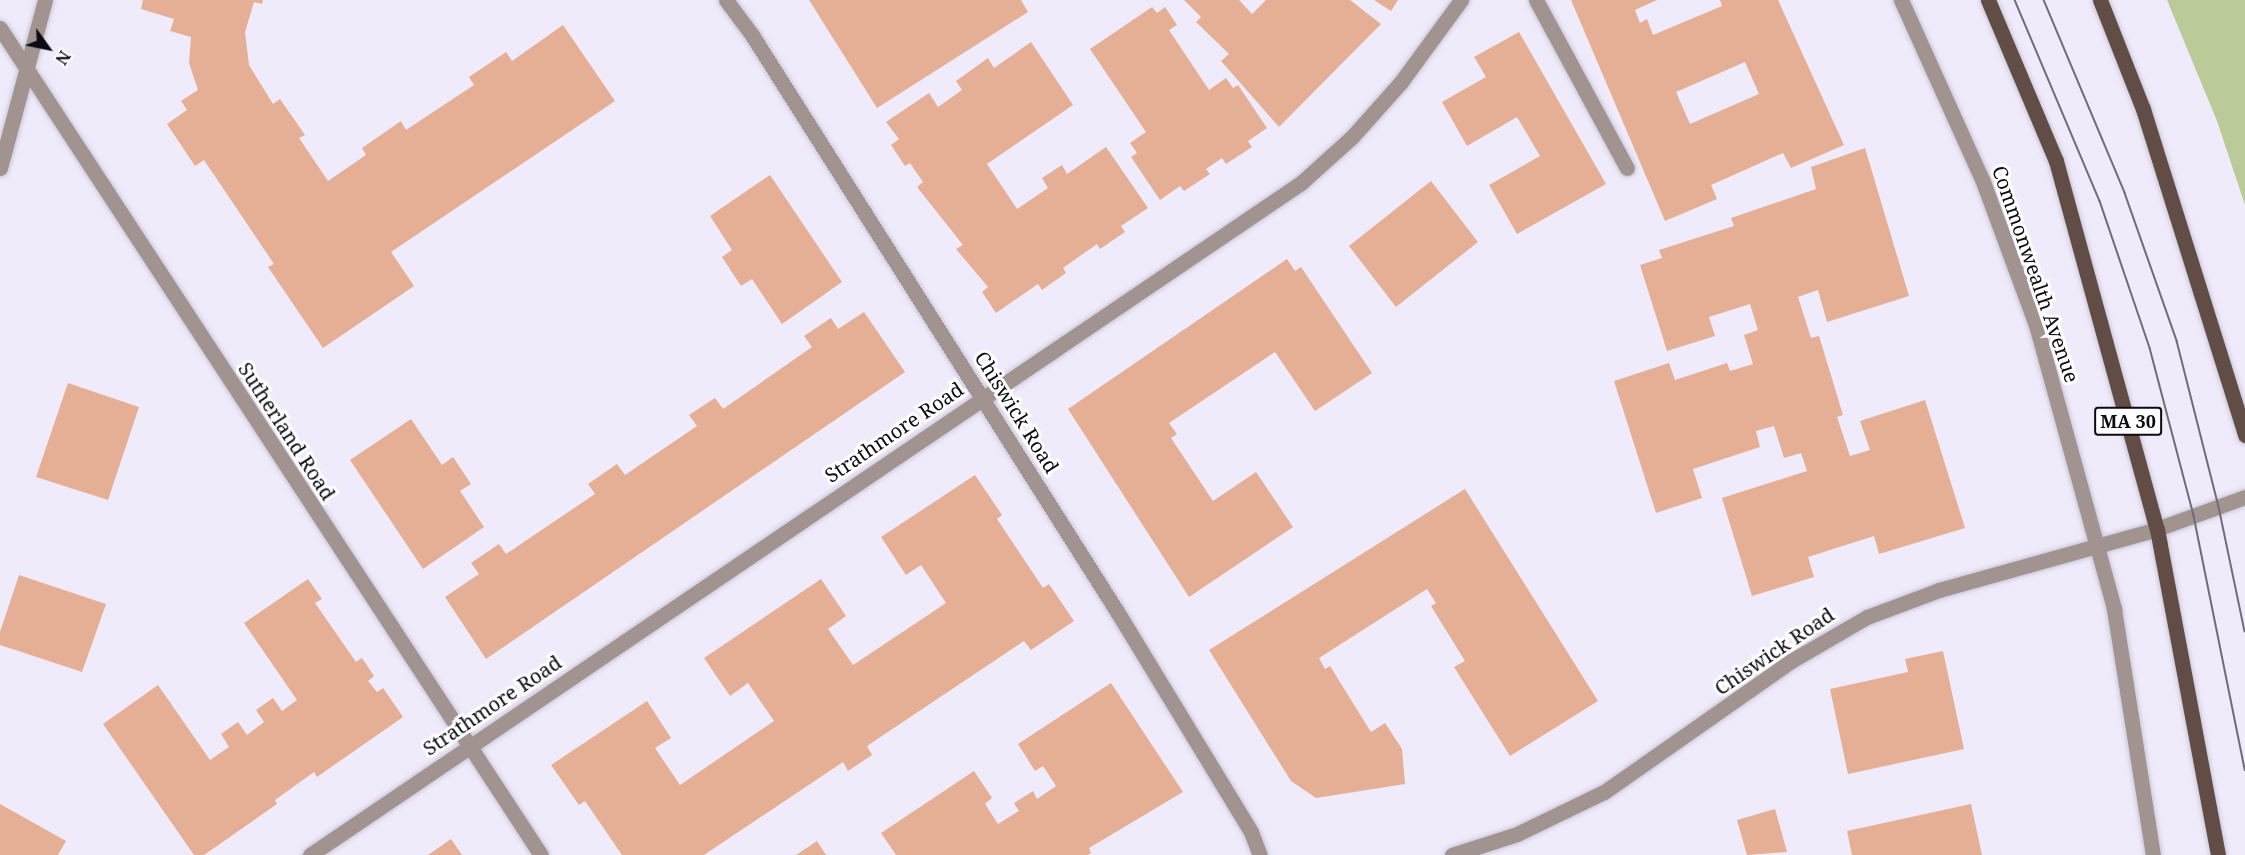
<!DOCTYPE html>
<html>
<head>
<meta charset="utf-8">
<style>
	body { margin:0 }
	#map { position:relative; width:2245px; height:855px; overflow:hidden; background:#efebfb; font-family:"Noto Serif",serif }
	div>[style] { position:absolute }
	[style*='--x'] { left:calc(var(--x)*1px); top:calc(var(--y)*1px); width:calc(var(--w)*1px); rotate:calc(var(--a)*1deg) }
	.green>* { inset:0; background:#baca98 }
	.building>* { inset:0; background:#e5af95 }
	.roads { filter:drop-shadow(0 0 2px #cbc7d6) drop-shadow(0 0 2px #cbc7d6) }
	.service>* { height:15px; margin:-7.5px; padding:0 7.5px; transform-origin:7.5px; border-radius:7.5px; background:#a19490 }
	.minor>* { height:15px; margin:-7.5px; padding:0 7.5px; transform-origin:7.5px; border-radius:7.5px; background:#a19490 }
	.tertiary>* { height:15px; margin:-7.5px; padding:0 7.5px; transform-origin:7.5px; border-radius:7.5px; background:#a19490 }
	.primary>* { height:15px; margin:-7.5px; padding:0 7.5px; transform-origin:7.5px; border-radius:7.5px; background:#614c46 }
	.tram>* { height:1.5px; margin:-0.75px; padding:0 0.75px; transform-origin:0.75px; border-radius:0.75px; background:#706c78 }
	span { translate:-50% -50%; white-space:nowrap; text-align:center; line-height:1.15; -webkit-text-stroke:6px #fff; paint-order:stroke }
	.shield-label span { padding:2px 4px; background:#fff; border:2px solid; border-radius:4px; -webkit-text-stroke-width:0 }
	.shield-label { font-size:18px; color:#0d0a13; font-weight:700 }
	.street-label { font-size:20px; color:#0d0a13 }
	.north { position:absolute; left:18px; top:18px; width:60px; height:60px; -webkit-text-stroke:4px #fff; paint-order:stroke; rotate:123deg; font-size:16px; font-weight:700; line-height:24px; text-align:center; color:#0d0a13 }
	.north::after { content:''; display:block; margin:auto; width:21px; height:27px; background:#0d0a13; clip-path:polygon(50% 0,100% 100%,50% 72%,0 100%) }
</style>
</head>
<body>
<div id="map">
	<div class="green">
		<div style="clip-path:polygon(2167px 0,2245px 0,2245px 205px,2217px 121px)"></div>
	</div>
	<div class="building">
		<div style="clip-path:polygon(143px 0,263px 0,262px 4px,254px 2px,245px 32px,249px 65px,273px 104px,280px 99px,305px 135px,299px 138px,328px 181px,366px 155px,362px 148px,401px 121px,406px 130px,474px 85px,469px 77px,506px 52px,512px 61px,563px 25px,615px 101px,391px 252px,414px 286px,323px 348px,268px 267px,274px 264px,204px 160px,195px 166px,167px 124px,187px 110px,181px 101px,198px 90px,189px 63px,191px 37px,170px 31px,174px 19px,141px 9px)"></div>
		<div style="clip-path:polygon(809px 0,1021px 0,1028px 12px,877px 108px)"></div>
		<div style="clip-path:polygon(1184px 0,1239px 0,1252px 14px,1266px 0,1350px 0,1381px 24px,1279px 127px,1221px 61px,1229px 54px,1196px 22px,1201px 17px)"></div>
		<div style="clip-path:polygon(1374px 0,1398px 0,1391px 11px)"></div>
		<div style="clip-path:polygon(evenodd,1571px 0,1657px 0,1635px 10px,1640px 23px,1647px 19px,1653px 35px,1722px 6px,1720px 0,1778px 0,1844px 145px,1791px 168px,1783px 153px,1711px 185px,1717px 199px,1665px 221px,1571px 0,1745px 62px,1759px 94px,1690px 124px,1676px 92px,1745px 62px)"></div>
		<div style="clip-path:polygon(1152px 7px,1157px 13px,1165px 7px,1177px 25px,1169px 30px,1209px 90px,1226px 78px,1233px 88px,1238px 85px,1267px 128px,1248px 141px,1252px 147px,1226px 164px,1222px 158px,1206px 169px,1210px 174px,1184px 191px,1180px 186px,1160px 200px,1131px 157px,1137px 153px,1130px 143px,1146px 132px,1090px 49px)"></div>
		<div style="clip-path:polygon(1519px 32px,1606px 184px,1517px 234px,1489px 185px,1540px 156px,1517px 117px,1467px 146px,1442px 102px,1486px 77px,1474px 57px)"></div>
		<div style="clip-path:polygon(1031px 42px,1073px 105px,987px 164px,1017px 209px,1048px 188px,1042px 178px,1062px 165px,1067px 174px,1106px 147px,1148px 208px,1121px 226px,1125px 232px,1100px 249px,1097px 244px,1063px 268px,1066px 273px,1042px 290px,1038px 284px,996px 313px,982px 292px,988px 287px,956px 249px,963px 245px,917px 187px,923px 182px,910px 163px,905px 166px,891px 145px,899px 139px,886px 122px,929px 93px,938px 107px,962px 90px,956px 81px,988px 58px,994px 68px)"></div>
		<div style="clip-path:polygon(1865px 148px,1909px 296px,1827px 322px,1818px 290px,1798px 297px,1811px 338px,1819px 336px,1843px 415px,1837px 417px,1850px 456px,1870px 450px,1860px 421px,1925px 400px,1965px 528px,1879px 554px,1874px 536px,1808px 557px,1814px 577px,1752px 596px,1722px 498px,1807px 471px,1801px 453px,1784px 458px,1774px 426px,1756px 431px,1760px 447px,1693px 469px,1702px 498px,1656px 513px,1614px 381px,1669px 363px,1675px 380px,1727px 363px,1730px 371px,1753px 364px,1744px 335px,1758px 330px,1750px 304px,1709px 317px,1715px 336px,1667px 351px,1640px 265px,1662px 258px,1659px 250px,1734px 226px,1731px 218px,1816px 189px,1811px 167px)"></div>
		<div style="clip-path:polygon(770px 175px,842px 282px,782px 324px,752px 279px,741px 286px,722px 257px,732px 250px,710px 216px)"></div>
		<div style="clip-path:polygon(1431px 181px,1478px 242px,1396px 307px,1349px 246px)"></div>
		<div style="clip-path:polygon(1287px 259px,1295px 271px,1301px 267px,1372px 373px,1315px 411px,1275px 352px,1169px 423px,1177px 434px,1171px 438px,1213px 501px,1256px 472px,1293px 527px,1189px 597px,1068px 409px)"></div>
		<div style="clip-path:polygon(864px 312px,905px 372px,486px 659px,445px 597px,479px 574px,471px 563px,499px 544px,506px 554px,595px 494px,588px 484px,617px 464px,625px 475px,697px 426px,689px 415px,715px 398px,723px 409px,812px 347px,804px 336px,831px 318px,838px 329px)"></div>
		<div style="clip-path:polygon(68px 383px,139px 407px,108px 500px,36px 477px)"></div>
		<div style="clip-path:polygon(411px 419px,442px 465px,453px 457px,471px 484px,460px 491px,484px 527px,423px 569px,350px 460px)"></div>
		<div style="clip-path:polygon(975px 475px,1002px 515px,997px 519px,1043px 588px,1049px 584px,1074px 621px,1031px 650px,1024px 641px,867px 746px,872px 755px,848px 771px,843px 762px,704px 855px,622px 855px,585px 801px,579px 805px,551px 765px,647px 701px,671px 738px,655px 748px,680px 785px,774px 721px,748px 683px,730px 696px,704px 658px,821px 579px,846px 616px,828px 629px,853px 665px,946px 603px,921px 565px,906px 575px,881px 537px)"></div>
		<div style="clip-path:polygon(1465px 489px,1598px 701px,1510px 756px,1454px 667px,1465px 661px,1431px 606px,1436px 603px,1427px 589px,1319px 658px,1325px 669px,1330px 666px,1371px 732px,1385px 723px,1402px 749px,1405px 784px,1316px 798px,1291px 781px,1209px 650px)"></div>
		<div style="clip-path:polygon(19px 575px,106px 604px,82px 672px,0 645px,0 632px)"></div>
		<div style="clip-path:polygon(308px 579px,322px 599px,315px 603px,356px 662px,362px 658px,374px 676px,368px 681px,377px 692px,383px 688px,403px 717px,317px 777px,314px 772px,275px 800px,277px 804px,204px 855px,194px 855px,103px 724px,158px 685px,210px 760px,229px 747px,221px 734px,238px 722px,247px 735px,264px 722px,256px 710px,273px 698px,282px 711px,297px 700px,244px 623px)"></div>
		<div style="clip-path:polygon(1943px 651px,1964px 749px,1848px 774px,1830px 689px,1908px 672px,1905px 659px)"></div>
		<div style="clip-path:polygon(1111px 683px,1183px 792px,1089px 848px,1091px 853px,1088px 855px,896px 855px,881px 833px,974px 771px,992px 798px,985px 804px,998px 824px,1019px 811px,1014px 803px,1033px 791px,1037px 799px,1056px 786px,1043px 766px,1035px 771px,1018px 744px)"></div>
		<div style="clip-path:polygon(0 804px,66px 841px,58px 855px,0 855px)"></div>
		<div style="clip-path:polygon(1971px 804px,1982px 855px,1852px 855px,1847px 831px)"></div>
		<div style="clip-path:polygon(1775px 809px,1787px 852px,1747px 855px,1737px 820px)"></div>
		<div style="clip-path:polygon(451px 839px,462px 855px,428px 855px)"></div>
		<div style="clip-path:polygon(817px 841px,826px 855px,796px 855px)"></div>
	</div>
	<div class="roads">
		<div class="service">
			<div style="--x:1536;--y:0;--w:191;--a:61.6"></div>
		</div>
		<div class="minor">
			<div style="--x:726;--y:0;--w:44;--a:53.4"></div>
			<div style="--x:752;--y:35;--w:684;--a:57.66"></div>
			<div style="--x:1118;--y:613;--w:256;--a:58.7"></div>
			<div style="--x:1251;--y:832;--w:25;--a:69"></div>
			<div style="--x:1901;--y:0;--w:196;--a:65.7"></div>
			<div style="--x:1982;--y:179;--w:156;--a:69.7"></div>
			<div style="--x:2036;--y:325;--w:295;--a:74.6"></div>
			<div style="--x:2114;--y:609;--w:249;--a:81"></div>
			<div style="--x:0;--y:168;--w:174;--a:-75"></div>
			<div style="--x:310;--y:855;--w:1199;--a:-34.15"></div>
			<div style="--x:1302;--y:182;--w:67;--a:-42"></div>
			<div style="--x:1352;--y:137;--w:74;--a:-48.3"></div>
			<div style="--x:1401;--y:82;--w:102;--a:-53.8"></div>
			<div style="--x:1452;--y:855;--w:68;--a:-17.9"></div>
			<div style="--x:1517;--y:834;--w:97;--a:-25.8"></div>
			<div style="--x:1604;--y:792;--w:228;--a:-35"></div>
			<div style="--x:1791;--y:661;--w:88;--a:-30.1"></div>
			<div style="--x:1867;--y:617;--w:77;--a:-20.6"></div>
			<div style="--x:1939;--y:590;--w:226;--a:-15.6"></div>
			<div style="--x:2157;--y:529;--w:94;--a:-20"></div>
		</div>
		<div class="tertiary">
			<div style="--x:0;--y:28;--w:988;--a:56.81"></div>
		</div>
		<div class="primary">
			<div style="--x:1988;--y:0;--w:175;--a:67.1"></div>
			<div style="--x:2056;--y:161;--w:382;--a:74.7"></div>
			<div style="--x:2157;--y:529;--w:332;--a:79.4"></div>
			<div style="--x:2100;--y:0;--w:117;--a:68.5"></div>
			<div style="--x:2143;--y:109;--w:342;--a:72.6"></div>
		</div>
	</div>
	<div class="tram">
		<div style="--x:2015;--y:0;--w:218;--a:67.1"></div>
		<div style="--x:2100;--y:201;--w:155;--a:71.2"></div>
		<div style="--x:2150;--y:348;--w:174;--a:75.3"></div>
		<div style="--x:2194;--y:516;--w:259;--a:78.6"></div>
		<div style="--x:2044;--y:0;--w:209;--a:67.2"></div>
		<div style="--x:2125;--y:193;--w:157;--a:70.6"></div>
		<div style="--x:2177;--y:341;--w:171;--a:75.8"></div>
		<div style="--x:2219;--y:507;--w:127;--a:78.2"></div>
	</div>
	<div class="shield-label">
		<span style="left:2128px;top:421px">MA 30</span>
	</div>
	<div class="street-label">
		<span style="left:2036px;top:274px;rotate:71deg">Commonwealth Avenue</span>
		<span style="left:1017px;top:412px;rotate:58deg">Chiswick Road</span>
		<span style="left:287px;top:431px;rotate:57deg">Sutherland Road</span>
		<span style="left:894px;top:432px;rotate:-34deg">Strathmore Road</span>
		<span style="left:1774px;top:651px;rotate:-34deg">Chiswick Road</span>
		<span style="left:492px;top:705px;rotate:-34deg">Strathmore Road</span>
	</div>
	<div class="north">N</div>
</div>
</body>
</html>
